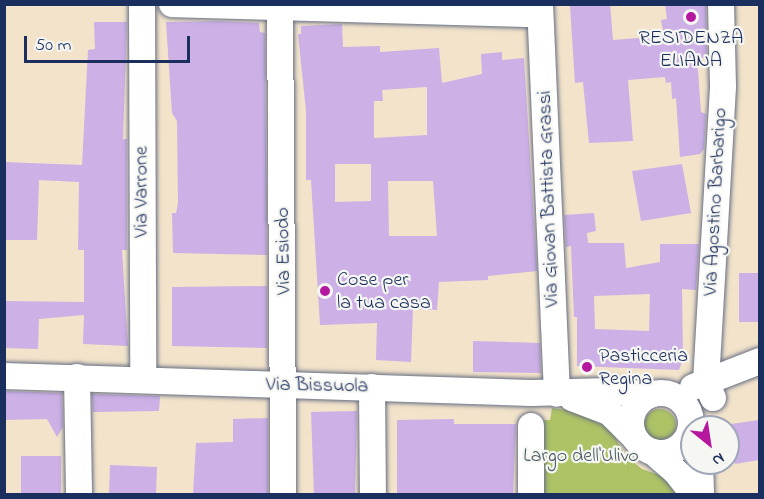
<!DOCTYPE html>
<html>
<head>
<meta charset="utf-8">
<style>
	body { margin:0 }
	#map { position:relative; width:764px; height:499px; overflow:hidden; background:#f2e3ca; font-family:"Indie Flower",sans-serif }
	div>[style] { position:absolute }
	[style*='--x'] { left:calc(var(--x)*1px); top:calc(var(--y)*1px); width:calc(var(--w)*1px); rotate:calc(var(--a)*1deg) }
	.green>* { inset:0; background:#aec266 }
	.round { border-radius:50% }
	.building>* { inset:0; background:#ccb0e6 }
	.roads { filter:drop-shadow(0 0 2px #666e84) drop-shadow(0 0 2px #666e84) }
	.minor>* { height:26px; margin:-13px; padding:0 13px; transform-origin:13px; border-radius:13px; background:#fff }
	.minor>.ring { margin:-13px; padding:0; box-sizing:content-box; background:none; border:26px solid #fff; border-radius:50% }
	.dots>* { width:16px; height:16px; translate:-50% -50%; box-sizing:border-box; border:3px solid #f6f6f2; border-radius:50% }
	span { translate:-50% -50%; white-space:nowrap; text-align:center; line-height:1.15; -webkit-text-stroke:4.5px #f6f6f2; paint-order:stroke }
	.poi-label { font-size:20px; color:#1b2f5e }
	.left { translate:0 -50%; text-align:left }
	.street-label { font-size:20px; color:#1b2f5e }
	.park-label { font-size:20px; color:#475b60 }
	.frame { position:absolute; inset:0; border:6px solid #1b2f5e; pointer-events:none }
	.north { position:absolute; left:680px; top:415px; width:60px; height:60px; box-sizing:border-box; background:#f6f6f2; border:2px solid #9ea6b7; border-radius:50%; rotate:150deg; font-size:16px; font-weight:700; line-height:24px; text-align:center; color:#1b2f5e }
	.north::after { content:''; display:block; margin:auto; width:21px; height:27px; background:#b5179e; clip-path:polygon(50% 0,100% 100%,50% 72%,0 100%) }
	.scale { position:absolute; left:24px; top:36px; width:166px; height:27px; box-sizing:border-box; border:3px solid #1b2f5e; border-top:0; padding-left:8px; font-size:18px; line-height:21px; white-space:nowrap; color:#1b2f5e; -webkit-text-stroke:4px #f6f6f2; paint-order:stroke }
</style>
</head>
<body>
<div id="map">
	<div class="green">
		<div style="clip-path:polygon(552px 408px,574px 411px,609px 427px,626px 456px,642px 469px,662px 476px,676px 494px,543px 494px,542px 420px,550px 420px)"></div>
		<div class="round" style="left:644px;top:409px;width:32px;height:32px"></div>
	</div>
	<div class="building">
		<div style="clip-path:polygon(610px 4px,613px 40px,664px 36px,661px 20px,667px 19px,665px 4px,706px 4px,707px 58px,697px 58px,701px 112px,706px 114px,704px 149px,700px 154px,680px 157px,676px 98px,672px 99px,671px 82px,666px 83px,665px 77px,628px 80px,633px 141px,589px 143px,583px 82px,575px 83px,570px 6px)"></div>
		<div style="clip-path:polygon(218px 21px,259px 23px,260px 32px,265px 33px,267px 255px,173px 253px,172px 213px,176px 213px,178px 203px,177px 121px,172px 113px,166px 22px)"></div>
		<div style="clip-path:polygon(94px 22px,127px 22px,123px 139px,127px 139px,127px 250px,122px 250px,128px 346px,83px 344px,84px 315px,39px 319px,38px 349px,4px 348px,4px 301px,84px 302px,84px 250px,78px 250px,79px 182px,39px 180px,37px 240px,4px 240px,4px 162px,82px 165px,88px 50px,95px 49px)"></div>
		<div style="clip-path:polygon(evenodd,342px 24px,343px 47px,380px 46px,380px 52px,439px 48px,442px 83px,482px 74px,481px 54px,502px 52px,502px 60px,524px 58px,537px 271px,488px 276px,488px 280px,439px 282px,437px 310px,413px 309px,411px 362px,376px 360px,377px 323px,320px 325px,311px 180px,306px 180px,306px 111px,298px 34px,301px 34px,301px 26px,342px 24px,427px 87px,427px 135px,374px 138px,374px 101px,383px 101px,382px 90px,427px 87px,342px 24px,335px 164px,371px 164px,371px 201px,335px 202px,335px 164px,342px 24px,388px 181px,433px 181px,437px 236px,389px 236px,388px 181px)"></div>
		<div style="clip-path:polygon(682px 164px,691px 213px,641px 221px,632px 171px)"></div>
		<div style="clip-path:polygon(evenodd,594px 213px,596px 231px,587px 233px,588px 243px,624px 243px,626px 268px,660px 262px,660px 244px,699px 244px,696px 290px,682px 289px,683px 359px,679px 370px,577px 366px,577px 317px,574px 317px,571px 246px,566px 247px,564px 215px,594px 213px,650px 294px,649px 331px,595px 329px,594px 296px,650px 294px)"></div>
		<div style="clip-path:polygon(739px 273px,759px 273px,759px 322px,739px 322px)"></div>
		<div style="clip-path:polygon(267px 286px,267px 348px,172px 346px,172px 287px)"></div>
		<div style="clip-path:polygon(473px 341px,540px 343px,541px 373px,473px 372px)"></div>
		<div style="clip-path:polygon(4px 391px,62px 393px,63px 427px,57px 437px,47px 419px,4px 420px)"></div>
		<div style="clip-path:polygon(92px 394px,160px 396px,159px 411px,93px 412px)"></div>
		<div style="clip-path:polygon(357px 411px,355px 495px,314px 495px,311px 412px)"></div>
		<div style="clip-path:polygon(268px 418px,268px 495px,193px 495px,196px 443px,233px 442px,233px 419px)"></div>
		<div style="clip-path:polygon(454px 419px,454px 424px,516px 424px,513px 495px,397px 495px,397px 420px)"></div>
		<div style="clip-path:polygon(759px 420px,759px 460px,735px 464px,724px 425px)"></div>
		<div style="clip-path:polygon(21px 456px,61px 456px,61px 495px,21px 495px)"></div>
		<div style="clip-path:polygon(110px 465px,157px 467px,156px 495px,109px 495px)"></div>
	</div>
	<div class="roads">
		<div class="minor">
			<div style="--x:142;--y:4;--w:375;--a:89.8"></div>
			<div style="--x:172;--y:4;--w:368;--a:1.6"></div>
			<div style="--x:540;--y:4;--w:390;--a:87.5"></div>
			<div style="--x:280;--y:7;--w:487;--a:89.6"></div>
			<div style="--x:4;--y:376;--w:527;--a:1.85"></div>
			<div style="--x:531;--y:393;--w:80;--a:-1.4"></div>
			<div style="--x:611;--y:391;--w:40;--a:5.7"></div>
			<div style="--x:77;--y:377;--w:117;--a:89"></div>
			<div style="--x:372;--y:387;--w:107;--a:89.5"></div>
			<div style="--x:693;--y:387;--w:72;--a:-21.2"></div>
			<div class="ring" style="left:631px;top:393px;width:34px;height:34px"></div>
			<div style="--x:572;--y:398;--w:40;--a:21"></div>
			<div style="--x:609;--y:412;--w:37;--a:45"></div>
			<div style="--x:713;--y:398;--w:17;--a:-114"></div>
			<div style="--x:706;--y:382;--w:296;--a:-86.7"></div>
			<div style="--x:723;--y:86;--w:82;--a:-91.4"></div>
			<div style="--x:531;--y:426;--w:68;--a:90"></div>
			<div style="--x:653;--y:452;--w:30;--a:41"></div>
			<div style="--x:676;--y:472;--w:28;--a:52"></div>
			<div style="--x:700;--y:463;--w:31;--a:88"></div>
		</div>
	</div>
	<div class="dots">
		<div style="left:691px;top:17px;background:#b5179e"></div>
		<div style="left:325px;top:291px;background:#b5179e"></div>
		<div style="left:587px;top:367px;background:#b5179e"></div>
	</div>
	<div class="poi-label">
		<span style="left:691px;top:50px">RESIDENZA<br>ELIANA</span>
		<span class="left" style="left:337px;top:292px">Cose per<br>la tua casa</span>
		<span class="left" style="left:599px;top:368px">Pasticceria<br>Regina</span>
	</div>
	<div class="street-label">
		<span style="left:142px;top:192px;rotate:-90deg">Via Varrone</span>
		<span style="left:549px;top:199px;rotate:-92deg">Via Giovan Battista Grassi</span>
		<span style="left:716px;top:202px;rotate:-87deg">Via Agostino Barbarigo</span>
		<span style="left:284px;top:251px;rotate:-91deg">Via Esiodo</span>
		<span style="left:317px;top:386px;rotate:1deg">Via Bissuola</span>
	</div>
	<div class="park-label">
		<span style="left:581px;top:456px">Largo dell'Ulivo</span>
	</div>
	<div class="frame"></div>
	<div class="north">N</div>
	<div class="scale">50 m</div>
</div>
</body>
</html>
